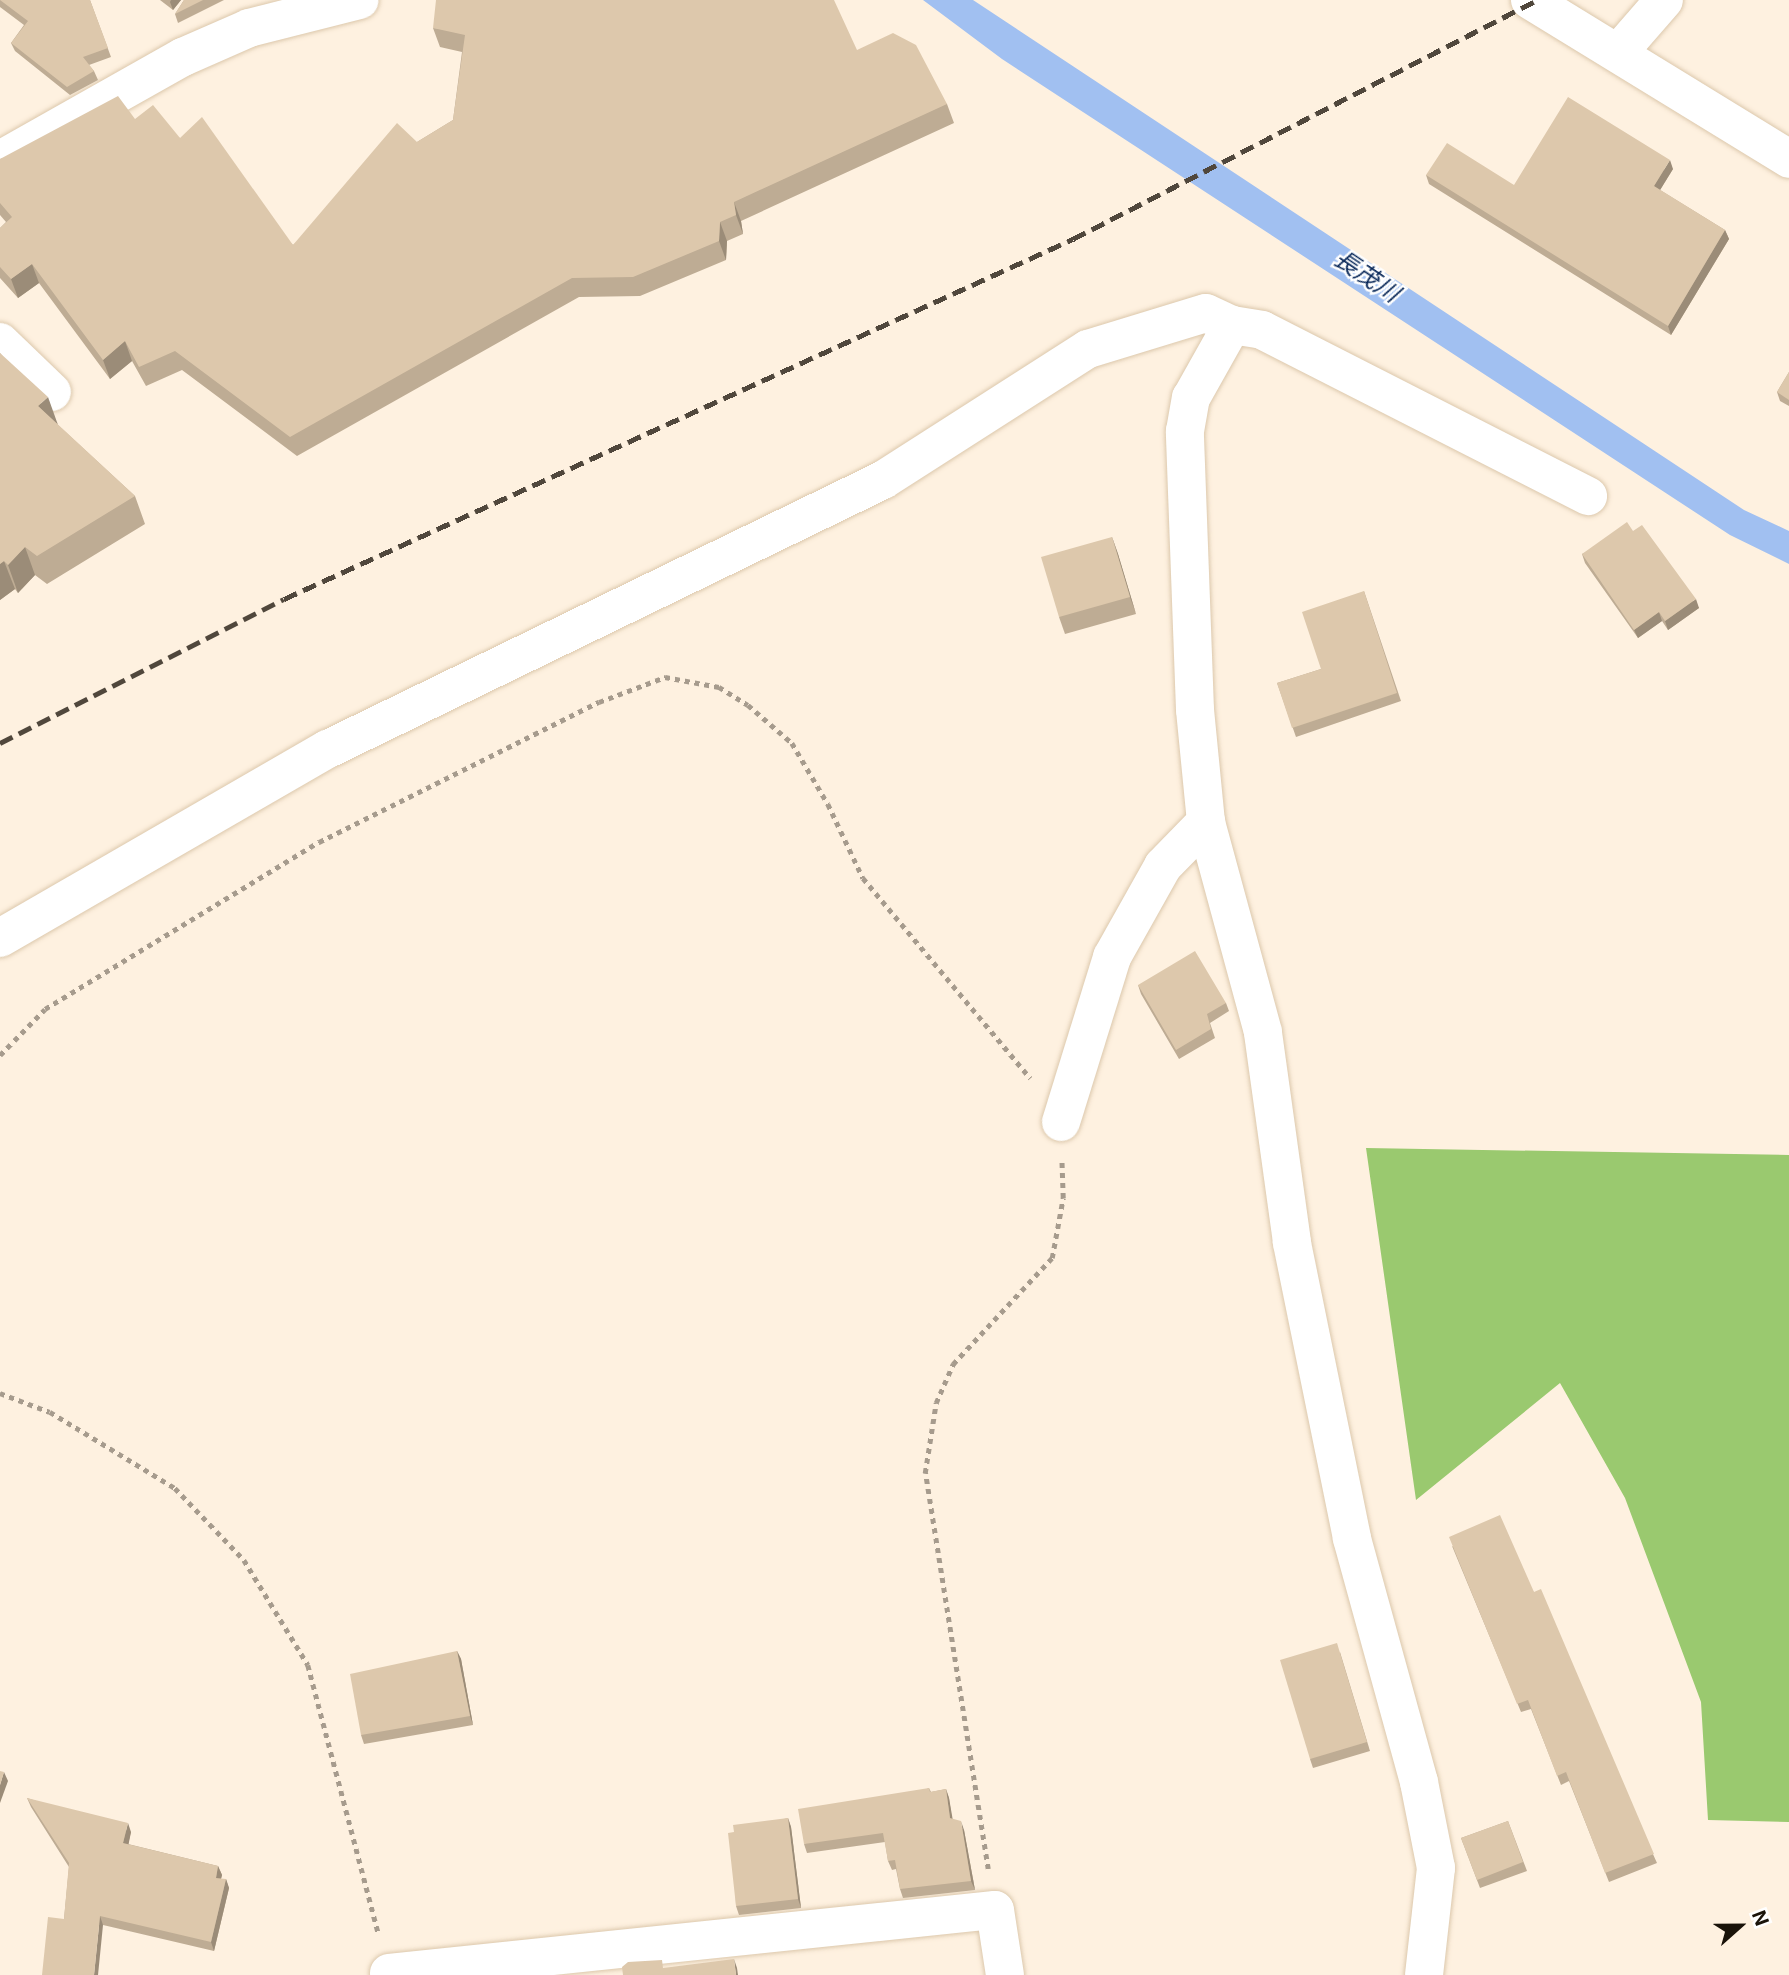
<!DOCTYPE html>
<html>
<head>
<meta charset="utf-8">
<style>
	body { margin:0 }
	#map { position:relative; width:1789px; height:1975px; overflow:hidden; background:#fef1e0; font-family:Inter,"Noto Sans JP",sans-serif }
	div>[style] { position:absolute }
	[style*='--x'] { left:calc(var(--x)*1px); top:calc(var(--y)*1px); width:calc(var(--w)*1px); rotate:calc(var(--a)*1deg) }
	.forest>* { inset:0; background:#9ac96f }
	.water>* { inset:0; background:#a1c0f1 }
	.path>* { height:4.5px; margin-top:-2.25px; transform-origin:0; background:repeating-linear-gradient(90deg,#a69b8d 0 5px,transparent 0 10px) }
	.roads { filter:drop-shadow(0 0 2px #dcc8ac) drop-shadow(0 0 2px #dcc8ac) }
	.street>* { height:38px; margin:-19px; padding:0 19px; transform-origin:19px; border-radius:19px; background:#fff }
	.secondary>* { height:38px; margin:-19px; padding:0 19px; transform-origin:19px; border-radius:19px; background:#fff }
	.rail>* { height:5px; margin-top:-2.5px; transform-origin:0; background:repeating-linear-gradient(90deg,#50473c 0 14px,transparent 0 21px) }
	.wall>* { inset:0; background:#beac94 }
	.shaded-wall>* { inset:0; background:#9b8c78 }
	.building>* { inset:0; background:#ddc8ac }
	span { translate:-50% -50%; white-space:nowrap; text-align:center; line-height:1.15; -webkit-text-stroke:5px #fff; paint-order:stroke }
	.water-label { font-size:24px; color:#0a295a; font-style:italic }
	.north { position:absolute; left:1705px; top:1891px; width:70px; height:70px; -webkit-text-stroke:5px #fff; paint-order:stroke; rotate:69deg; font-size:19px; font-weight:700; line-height:28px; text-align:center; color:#1a1309 }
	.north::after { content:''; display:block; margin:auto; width:24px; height:32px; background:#1a1309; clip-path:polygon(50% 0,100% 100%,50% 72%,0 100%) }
</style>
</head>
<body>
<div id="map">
	<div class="forest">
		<div style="clip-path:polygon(1366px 1148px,1789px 1155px,1789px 1822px,1708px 1820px,1701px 1702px,1625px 1498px,1560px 1383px,1416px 1500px)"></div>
	</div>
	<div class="water">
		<div style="clip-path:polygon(923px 0,973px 0,1744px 510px,1789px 531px,1789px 564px,1730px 535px,1002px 59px)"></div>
	</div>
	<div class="path">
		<div style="--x:0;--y:1055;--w:64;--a:-45.6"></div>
		<div style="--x:45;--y:1009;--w:321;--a:-31.4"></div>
		<div style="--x:319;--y:842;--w:313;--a:-26.6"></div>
		<div style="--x:599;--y:702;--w:71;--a:-20.7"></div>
		<div style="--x:665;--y:677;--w:55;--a:10.5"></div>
		<div style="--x:719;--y:687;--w:34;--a:32"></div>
		<div style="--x:748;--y:705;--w:58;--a:40.8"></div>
		<div style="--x:792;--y:743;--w:71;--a:59.5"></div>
		<div style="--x:828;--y:804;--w:82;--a:64.7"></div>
		<div style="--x:863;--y:878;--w:261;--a:50.1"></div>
		<div style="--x:0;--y:1393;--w:53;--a:20.8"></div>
		<div style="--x:50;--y:1412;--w:146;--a:31.3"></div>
		<div style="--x:175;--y:1488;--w:100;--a:46.2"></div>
		<div style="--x:244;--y:1560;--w:123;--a:58.6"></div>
		<div style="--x:308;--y:1665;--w:279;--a:75.3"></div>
		<div style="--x:988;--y:1869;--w:401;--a:-99"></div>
		<div style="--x:925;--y:1473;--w:71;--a:-81.1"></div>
		<div style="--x:936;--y:1403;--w:43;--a:-66.4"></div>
		<div style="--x:953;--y:1364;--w:145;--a:-47"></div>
		<div style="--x:1052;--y:1258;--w:61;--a:-79.6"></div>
		<div style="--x:1063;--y:1198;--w:37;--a:-92"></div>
	</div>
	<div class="roads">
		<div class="street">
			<div style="--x:1618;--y:53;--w:70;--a:-49"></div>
			<div style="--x:0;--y:160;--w:210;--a:-29.4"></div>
			<div style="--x:183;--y:57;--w:72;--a:-23.7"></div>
			<div style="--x:249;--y:28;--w:114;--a:-14.2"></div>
			<div style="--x:0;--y:342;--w:72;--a:43.9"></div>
			<div style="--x:0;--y:938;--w:379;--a:-30"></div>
			<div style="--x:328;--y:749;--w:617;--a:-25.86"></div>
			<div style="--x:883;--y:480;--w:243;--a:-32.6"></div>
			<div style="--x:1088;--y:349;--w:123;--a:-17"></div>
			<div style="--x:1206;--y:313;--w:29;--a:25"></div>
			<div style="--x:1061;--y:1122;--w:173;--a:-72.8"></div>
			<div style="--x:1112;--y:957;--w:104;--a:-60.7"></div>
			<div style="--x:1163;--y:866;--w:62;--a:-45.7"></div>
			<div style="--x:389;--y:1973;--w:609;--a:-5.94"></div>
			<div style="--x:995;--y:1910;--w:66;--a:81.3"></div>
			<div style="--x:1424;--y:1975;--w:108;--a:-83.6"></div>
			<div style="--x:1436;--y:1868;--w:88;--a:-101.2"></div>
			<div style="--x:1419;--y:1782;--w:253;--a:-105.4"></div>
			<div style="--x:1352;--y:1538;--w:302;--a:-101.5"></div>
			<div style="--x:1292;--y:1242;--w:212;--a:-97.9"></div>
			<div style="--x:1263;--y:1032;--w:218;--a:-105.2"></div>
			<div style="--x:1206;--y:822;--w:113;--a:-95.6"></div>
			<div style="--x:1195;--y:710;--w:279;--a:-92.1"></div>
			<div style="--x:1185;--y:431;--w:34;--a:-80"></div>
			<div style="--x:1191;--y:398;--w:84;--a:-60.7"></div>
			<div style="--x:1232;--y:325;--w:30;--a:9"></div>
			<div style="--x:1262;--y:330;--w:366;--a:27"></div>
		</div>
		<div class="secondary">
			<div style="--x:1530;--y:0;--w:304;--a:31.5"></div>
		</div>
	</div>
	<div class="rail">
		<div style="--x:0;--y:743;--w:318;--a:-26.9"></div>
		<div style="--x:284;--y:599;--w:867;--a:-24.53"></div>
		<div style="--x:1073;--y:239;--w:522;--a:-27.25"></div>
	</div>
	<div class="wall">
		<div style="clip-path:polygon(0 0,90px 0,111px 57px,89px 65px,94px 71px,98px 80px,70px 95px,15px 51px,11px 43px,24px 25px,0 7px)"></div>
		<div style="clip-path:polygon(160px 0,181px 0,173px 10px)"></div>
		<div style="clip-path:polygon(184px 0,224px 0,178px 23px,175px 14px)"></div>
		<div style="clip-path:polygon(433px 28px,857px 50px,947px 104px,954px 123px,741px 221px,743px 234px,727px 241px,726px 260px,640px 296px,579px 297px,297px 456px,182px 370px,146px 386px,132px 361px,110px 379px,39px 283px,18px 298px,0 278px,0 228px,6px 222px,0 215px,0 159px,135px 119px,180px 138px,293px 245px,417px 142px,453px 120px,462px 52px,440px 47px)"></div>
		<div style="clip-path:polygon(1673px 169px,1660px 190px,1725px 230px,1729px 239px,1671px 335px,1429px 184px,1426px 175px,1514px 185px)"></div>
		<div style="clip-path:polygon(0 353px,58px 425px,135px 496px,145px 524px,47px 584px,35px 575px,18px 593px,15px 589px,0 600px)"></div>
		<div style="clip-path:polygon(1789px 372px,1789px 406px,1780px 401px,1777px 392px)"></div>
		<div style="clip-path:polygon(1633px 531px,1699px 608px,1668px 630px,1662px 621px,1638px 638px,1585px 563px,1582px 554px)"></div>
		<div style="clip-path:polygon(1112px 537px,1118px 554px,1136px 614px,1065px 634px,1059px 617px)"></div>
		<div style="clip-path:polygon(1364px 591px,1401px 701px,1296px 737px,1277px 683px,1321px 669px)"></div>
		<div style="clip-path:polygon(1138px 985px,1226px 1003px,1229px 1011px,1210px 1023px,1215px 1038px,1179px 1059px,1141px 994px)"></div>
		<div style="clip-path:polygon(1452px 1546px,1534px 1592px,1657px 1863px,1609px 1882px,1569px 1781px,1561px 1785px,1531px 1709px,1521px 1712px)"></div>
		<div style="clip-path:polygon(457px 1651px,461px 1659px,473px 1725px,364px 1744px,361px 1735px)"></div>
		<div style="clip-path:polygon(1340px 1652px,1370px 1751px,1313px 1768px,1310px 1759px)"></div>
		<div style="clip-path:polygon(929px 1788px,931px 1792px,946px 1789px,949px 1798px,952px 1819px,964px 1830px,975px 1890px,903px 1898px,900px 1889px,896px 1869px,892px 1870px,888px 1861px,885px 1842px,807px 1853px,804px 1844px)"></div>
		<div style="clip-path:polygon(27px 1798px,131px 1832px,128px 1844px,218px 1866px,222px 1875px,221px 1879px,226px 1879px,229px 1888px,214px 1951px,103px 1925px,64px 1919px,69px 1867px,31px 1807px)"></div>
		<div style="clip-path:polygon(788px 1818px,791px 1827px,801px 1908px,739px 1915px,736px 1906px,734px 1832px)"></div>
		<div style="clip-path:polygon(1508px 1821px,1527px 1871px,1480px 1888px,1461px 1838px)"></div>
	</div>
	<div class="shaded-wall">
		<div style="clip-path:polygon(171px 0,181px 0,173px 10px,170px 2px)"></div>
		<div style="clip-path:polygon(1670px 160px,1673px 169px,1657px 195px,1654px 186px)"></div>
		<div style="clip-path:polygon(734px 202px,741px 221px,743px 234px,736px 215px)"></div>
		<div style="clip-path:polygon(720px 222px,727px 241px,726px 260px,719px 241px)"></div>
		<div style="clip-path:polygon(1725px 230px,1729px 239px,1671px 335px,1668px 326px)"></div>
		<div style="clip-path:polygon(32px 264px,39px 283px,18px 298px,11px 279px)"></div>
		<div style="clip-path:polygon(125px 341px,132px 361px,110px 379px,103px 360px)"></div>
		<div style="clip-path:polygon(48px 397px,58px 425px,38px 406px)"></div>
		<div style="clip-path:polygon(1112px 537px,1118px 554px,1136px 614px,1130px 597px)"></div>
		<div style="clip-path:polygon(25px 547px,35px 575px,18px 593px,8px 565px)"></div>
		<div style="clip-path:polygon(4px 561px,15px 589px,0 600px,0 564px)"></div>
		<div style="clip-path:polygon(1696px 599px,1699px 608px,1668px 630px,1665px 621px)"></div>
		<div style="clip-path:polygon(1659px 612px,1662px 621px,1638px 638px,1634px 630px)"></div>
		<div style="clip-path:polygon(457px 1651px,461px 1659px,473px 1725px,470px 1716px)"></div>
		<div style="clip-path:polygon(4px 1772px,8px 1781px,0 1803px,0 1785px)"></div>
		<div style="clip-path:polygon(946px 1789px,949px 1798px,954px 1827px,950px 1818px)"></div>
		<div style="clip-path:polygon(788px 1818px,791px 1827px,801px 1908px,798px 1899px)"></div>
		<div style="clip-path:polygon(961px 1821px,964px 1830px,975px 1890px,971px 1881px)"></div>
		<div style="clip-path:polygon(128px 1823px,131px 1832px,127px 1852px,123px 1843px)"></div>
		<div style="clip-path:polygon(218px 1866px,222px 1875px,219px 1886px,216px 1878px)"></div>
		<div style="clip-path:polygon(226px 1879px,229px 1888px,214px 1951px,211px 1942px)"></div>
		<div style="clip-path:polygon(100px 1916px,103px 1925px,98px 1975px,94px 1975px)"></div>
		<div style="clip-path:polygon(734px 1959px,737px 1968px,738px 1975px,736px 1975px)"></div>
	</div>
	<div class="building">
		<div style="clip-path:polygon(0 0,90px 0,108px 48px,83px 57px,94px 71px,67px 87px,11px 43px,28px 21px)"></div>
		<div style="clip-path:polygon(184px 0,203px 0,175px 14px)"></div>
		<div style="clip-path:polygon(436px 0,834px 0,857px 50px,893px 33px,916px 45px,947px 104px,734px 202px,736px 215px,720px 222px,719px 241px,633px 277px,572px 278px,290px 437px,175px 351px,139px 367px,125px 341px,103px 360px,32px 264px,11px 279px,0 267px,0 228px,12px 217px,0 203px,0 159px,118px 96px,135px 119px,153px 105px,180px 138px,202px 117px,293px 245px,397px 123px,417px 142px,453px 120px,465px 35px,433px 28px)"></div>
		<div style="clip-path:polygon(1568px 97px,1670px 160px,1654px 186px,1725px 230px,1668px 326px,1426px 175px,1447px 143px,1514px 185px)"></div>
		<div style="clip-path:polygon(0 353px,48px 397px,38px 406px,135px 496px,37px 556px,25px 547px,8px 565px,4px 561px,0 564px)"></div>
		<div style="clip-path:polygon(1789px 372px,1789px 400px,1777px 392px)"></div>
		<div style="clip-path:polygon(1627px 522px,1633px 531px,1642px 525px,1696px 599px,1665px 621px,1659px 612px,1634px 630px,1582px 554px)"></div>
		<div style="clip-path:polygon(1112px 537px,1130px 597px,1059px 617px,1041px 557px)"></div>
		<div style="clip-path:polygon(1364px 591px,1397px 693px,1292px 728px,1277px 683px,1321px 669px,1302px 612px)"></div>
		<div style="clip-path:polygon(1195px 951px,1226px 1003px,1207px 1014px,1211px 1029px,1176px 1050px,1138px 985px)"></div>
		<div style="clip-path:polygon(1500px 1515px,1534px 1592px,1541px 1589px,1654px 1854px,1605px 1873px,1566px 1772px,1557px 1776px,1528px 1700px,1517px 1704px,1449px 1537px)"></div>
		<div style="clip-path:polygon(1337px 1643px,1367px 1742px,1310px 1759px,1280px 1660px)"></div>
		<div style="clip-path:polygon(457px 1651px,470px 1716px,361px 1735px,350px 1674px)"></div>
		<div style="clip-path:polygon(0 1771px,4px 1772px,0 1785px)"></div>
		<div style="clip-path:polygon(929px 1788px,930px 1792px,946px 1789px,950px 1818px,961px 1821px,971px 1881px,900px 1889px,895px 1860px,888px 1861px,883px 1833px,804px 1844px,798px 1809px)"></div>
		<div style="clip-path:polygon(27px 1798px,128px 1823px,123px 1843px,218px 1866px,216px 1878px,226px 1879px,211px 1942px,100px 1916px,94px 1975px,42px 1975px,48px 1917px,64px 1919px,69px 1863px)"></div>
		<div style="clip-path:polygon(788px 1818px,798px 1899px,736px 1906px,728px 1833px,734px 1832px,733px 1825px)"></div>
		<div style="clip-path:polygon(1508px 1821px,1523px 1862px,1477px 1880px,1461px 1838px)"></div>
		<div style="clip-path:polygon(734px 1959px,736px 1975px,623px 1975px,622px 1967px,628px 1962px,662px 1960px,663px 1968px)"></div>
	</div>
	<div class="water-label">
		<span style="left:1367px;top:276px;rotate:34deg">長茂川</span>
	</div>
	<div class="north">N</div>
</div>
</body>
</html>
